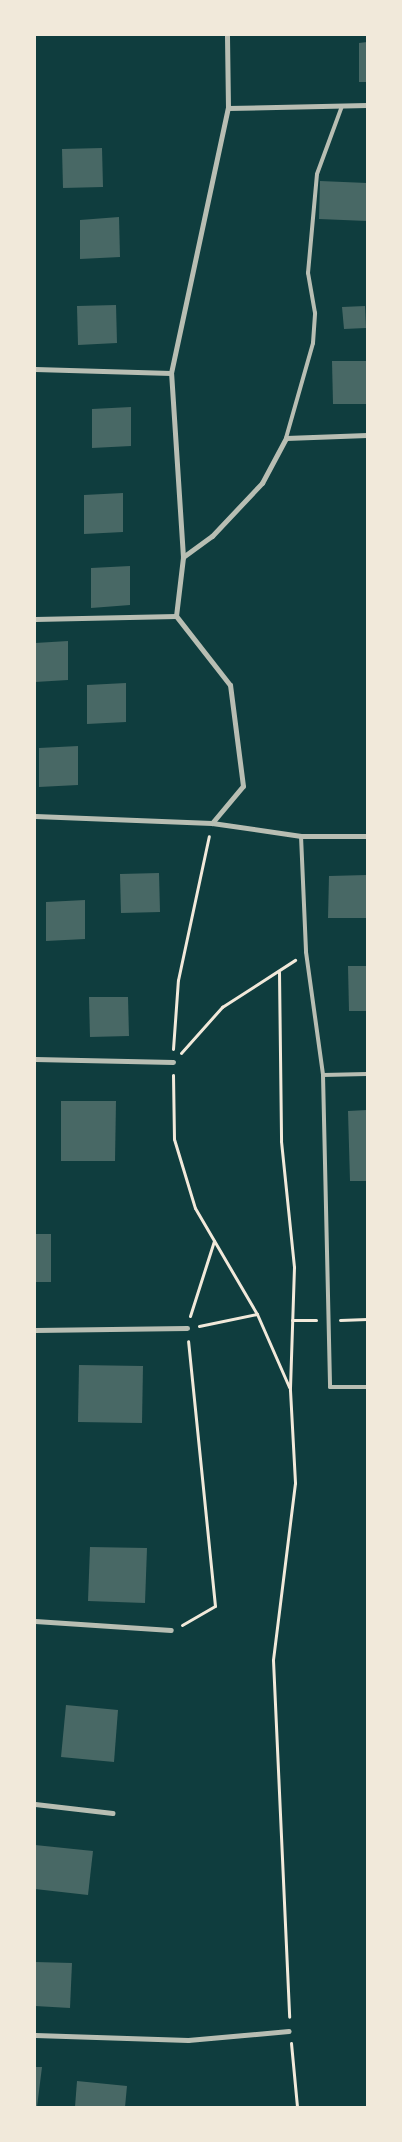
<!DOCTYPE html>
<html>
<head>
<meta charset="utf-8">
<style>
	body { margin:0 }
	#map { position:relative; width:402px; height:2142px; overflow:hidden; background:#0f3d3e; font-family:Arial,sans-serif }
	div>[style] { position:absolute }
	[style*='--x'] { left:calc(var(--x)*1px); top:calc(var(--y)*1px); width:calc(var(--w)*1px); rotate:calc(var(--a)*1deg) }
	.building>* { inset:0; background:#486865 }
	.path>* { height:3px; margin:-1.5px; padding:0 1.5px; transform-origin:1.5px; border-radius:1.5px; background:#f1e9da }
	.service>* { height:4px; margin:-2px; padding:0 2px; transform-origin:2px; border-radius:2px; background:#b8beb3 }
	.minor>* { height:5px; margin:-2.5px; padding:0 2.5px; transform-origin:2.5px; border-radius:2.5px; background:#b8beb3 }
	span { translate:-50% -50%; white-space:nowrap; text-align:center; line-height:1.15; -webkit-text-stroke:4px #f1e9da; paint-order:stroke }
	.frame { position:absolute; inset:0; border:36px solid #f1e9da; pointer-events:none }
</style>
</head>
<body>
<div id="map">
	<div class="building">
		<div style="clip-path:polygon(367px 42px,367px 82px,359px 82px,359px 43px)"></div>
		<div style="clip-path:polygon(102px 148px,103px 187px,63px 188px,62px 149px)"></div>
		<div style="clip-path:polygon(320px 181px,367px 183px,367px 221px,319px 219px)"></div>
		<div style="clip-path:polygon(119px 217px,120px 257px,80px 259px,80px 220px)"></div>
		<div style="clip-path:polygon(116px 305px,117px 343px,78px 345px,77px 306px)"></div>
		<div style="clip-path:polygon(365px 306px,366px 328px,344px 329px,342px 307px)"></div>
		<div style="clip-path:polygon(332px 361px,367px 361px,367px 404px,333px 404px)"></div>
		<div style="clip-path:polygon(131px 407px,131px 446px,92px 448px,92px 409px)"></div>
		<div style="clip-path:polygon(123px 493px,123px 532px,84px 534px,84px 495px)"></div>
		<div style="clip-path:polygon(130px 566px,130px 605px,91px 608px,91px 568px)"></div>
		<div style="clip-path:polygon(68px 641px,68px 680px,35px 682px,35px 643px)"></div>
		<div style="clip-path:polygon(126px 683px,126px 722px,87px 724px,87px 685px)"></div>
		<div style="clip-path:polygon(78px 746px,78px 785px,39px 787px,39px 748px)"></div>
		<div style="clip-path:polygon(159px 873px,160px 912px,121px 913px,120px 874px)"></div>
		<div style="clip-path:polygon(367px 875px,367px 918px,328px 918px,329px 876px)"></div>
		<div style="clip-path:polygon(85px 900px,85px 939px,46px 941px,46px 902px)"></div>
		<div style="clip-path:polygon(348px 966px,367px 966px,367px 1011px,349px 1011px)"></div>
		<div style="clip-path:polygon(89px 997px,128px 997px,129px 1036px,90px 1037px)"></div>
		<div style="clip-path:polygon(61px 1101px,116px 1101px,115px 1161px,61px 1161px)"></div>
		<div style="clip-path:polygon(367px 1110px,367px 1181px,350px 1181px,348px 1111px)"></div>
		<div style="clip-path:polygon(35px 1234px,51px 1234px,51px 1282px,35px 1282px)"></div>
		<div style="clip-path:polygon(79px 1365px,143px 1366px,142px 1423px,78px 1422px)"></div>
		<div style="clip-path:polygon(90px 1547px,147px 1548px,145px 1603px,88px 1601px)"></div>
		<div style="clip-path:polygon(66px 1705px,118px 1710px,114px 1762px,61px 1757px)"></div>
		<div style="clip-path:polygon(35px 1845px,93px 1851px,88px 1895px,35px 1889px)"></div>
		<div style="clip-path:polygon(35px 1962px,72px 1963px,70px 2008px,35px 2006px)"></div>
		<div style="clip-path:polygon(35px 2067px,42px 2067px,37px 2107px,35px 2107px)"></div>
		<div style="clip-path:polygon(77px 2081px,127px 2086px,125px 2107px,75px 2107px)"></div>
	</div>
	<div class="path">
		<div style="--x:279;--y:972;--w:169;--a:89.3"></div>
		<div style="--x:281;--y:1141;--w:127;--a:84.1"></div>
		<div style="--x:294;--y:1267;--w:123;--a:91.9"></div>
		<div style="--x:290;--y:1390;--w:93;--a:86.9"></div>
		<div style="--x:295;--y:1483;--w:178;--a:97.1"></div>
		<div style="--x:273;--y:1660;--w:357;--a:87.4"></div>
		<div style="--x:173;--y:1049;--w:69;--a:-85.9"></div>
		<div style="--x:178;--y:980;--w:147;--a:-77.9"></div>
		<div style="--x:181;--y:1053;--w:62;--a:-48.3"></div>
		<div style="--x:222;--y:1007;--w:87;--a:-32.8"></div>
		<div style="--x:173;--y:1075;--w:64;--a:89.1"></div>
		<div style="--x:174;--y:1139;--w:72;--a:73.1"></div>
		<div style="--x:195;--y:1208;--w:123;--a:59.7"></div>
		<div style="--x:257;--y:1314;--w:80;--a:66.3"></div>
		<div style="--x:190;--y:1316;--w:79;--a:-72.3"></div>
		<div style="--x:292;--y:1320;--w:24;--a:0"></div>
		<div style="--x:340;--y:1320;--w:27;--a:-2"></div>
		<div style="--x:199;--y:1326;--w:59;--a:-11.7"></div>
		<div style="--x:182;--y:1625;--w:38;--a:-30"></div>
		<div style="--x:215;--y:1606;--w:266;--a:-95.8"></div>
		<div style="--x:291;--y:2043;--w:64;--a:84.6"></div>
	</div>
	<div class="service">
		<div style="--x:286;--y:438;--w:99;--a:-74.1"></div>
		<div style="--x:313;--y:343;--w:30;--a:-86"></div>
		<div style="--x:315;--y:313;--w:41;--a:-99.9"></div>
		<div style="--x:308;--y:273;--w:99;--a:-84.8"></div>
		<div style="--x:317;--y:174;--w:72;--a:-69.8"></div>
		<div style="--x:301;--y:836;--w:116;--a:87.5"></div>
		<div style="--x:306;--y:952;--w:124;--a:82.1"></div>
		<div style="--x:323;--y:1075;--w:312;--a:88.7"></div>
		<div style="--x:330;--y:1387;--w:37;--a:0"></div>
		<div style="--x:323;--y:1075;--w:44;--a:-1.3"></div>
	</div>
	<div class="minor">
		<div style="--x:228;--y:108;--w:139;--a:-1.2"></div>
		<div style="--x:35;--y:369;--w:136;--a:1.7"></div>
		<div style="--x:183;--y:557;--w:36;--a:-36"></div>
		<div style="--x:212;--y:536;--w:73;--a:-46.7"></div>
		<div style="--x:262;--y:483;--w:51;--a:-61.9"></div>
		<div style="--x:286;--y:438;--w:81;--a:-2.1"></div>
		<div style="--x:35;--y:619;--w:141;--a:-1.2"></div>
		<div style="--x:35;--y:816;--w:177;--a:2.3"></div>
		<div style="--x:212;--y:823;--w:90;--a:8.3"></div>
		<div style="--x:301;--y:836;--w:66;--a:0"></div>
		<div style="--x:212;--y:823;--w:48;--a:-50"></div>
		<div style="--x:243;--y:786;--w:102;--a:-97.3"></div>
		<div style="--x:230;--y:685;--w:88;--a:-128"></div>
		<div style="--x:176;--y:616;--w:59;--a:-83.2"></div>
		<div style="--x:183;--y:557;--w:184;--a:-93.7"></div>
		<div style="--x:171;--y:373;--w:271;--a:-77.9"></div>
		<div style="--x:228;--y:108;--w:73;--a:-90.8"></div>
		<div style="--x:35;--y:1059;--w:138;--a:1.2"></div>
		<div style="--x:35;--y:1330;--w:152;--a:-0.8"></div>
		<div style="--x:35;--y:1621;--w:136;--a:3.8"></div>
		<div style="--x:35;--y:1804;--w:78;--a:6.7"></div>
		<div style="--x:35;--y:2035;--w:153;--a:1.9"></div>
		<div style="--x:188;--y:2040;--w:101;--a:-5.1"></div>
	</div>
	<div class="frame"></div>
</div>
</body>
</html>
